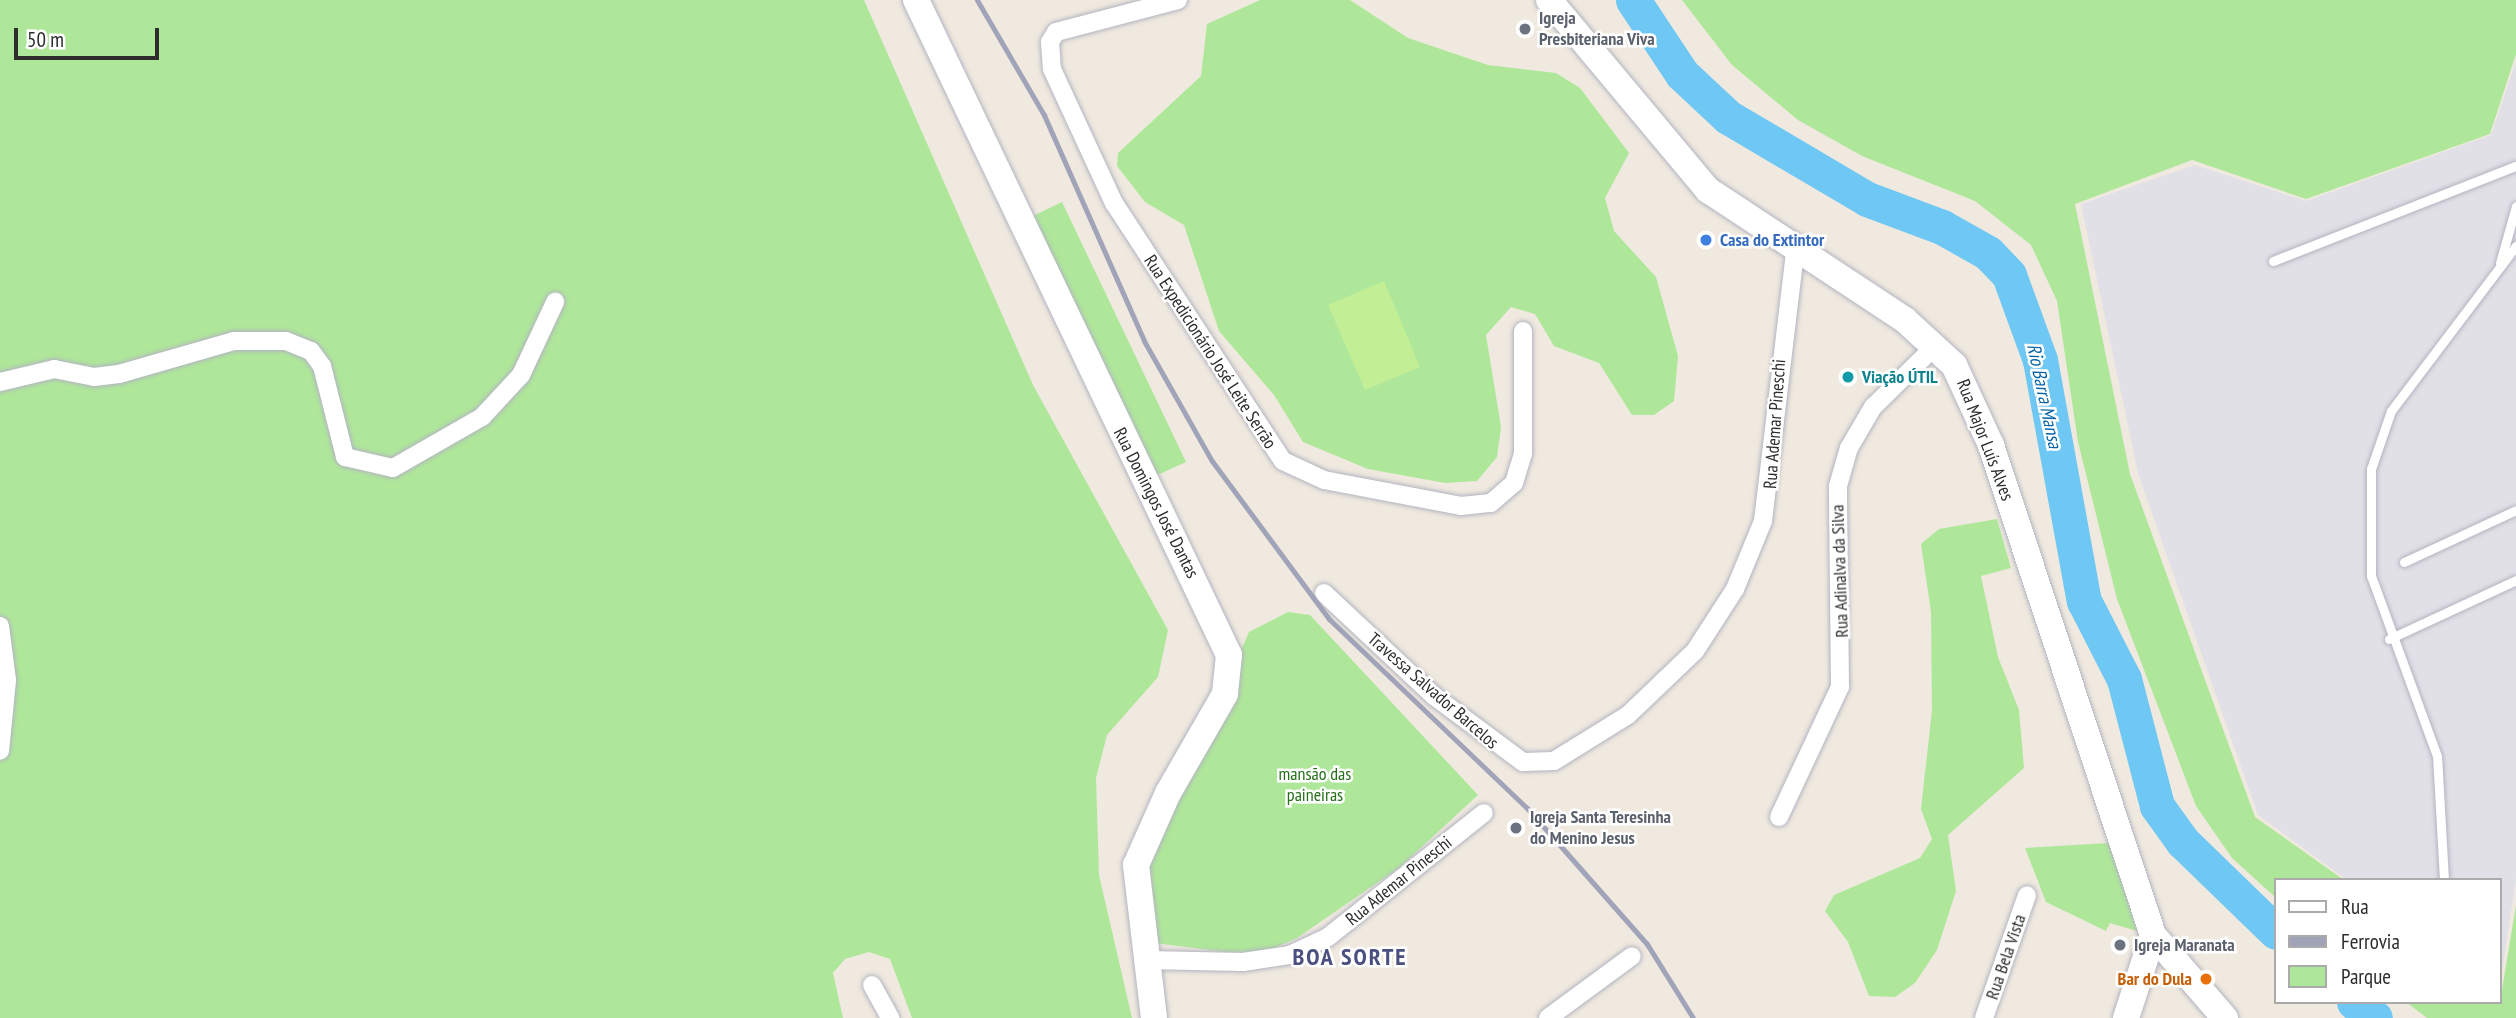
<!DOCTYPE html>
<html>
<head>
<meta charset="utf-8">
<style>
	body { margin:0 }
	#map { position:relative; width:2516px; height:1018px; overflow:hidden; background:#efe9df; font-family:"PT Sans Narrow",sans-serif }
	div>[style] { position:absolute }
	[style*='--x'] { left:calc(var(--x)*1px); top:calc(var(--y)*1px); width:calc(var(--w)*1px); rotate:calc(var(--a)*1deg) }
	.industrial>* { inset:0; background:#e2e0e7 }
	.green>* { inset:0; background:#afe79a }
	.pitch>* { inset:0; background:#c2ee96 }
	.river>* { height:35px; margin:-17.5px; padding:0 17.5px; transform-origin:17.5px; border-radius:17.5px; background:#6fc7f4 }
	.roads { filter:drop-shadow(0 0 2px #b3b4c1) drop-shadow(0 0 2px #b3b4c1) }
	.lane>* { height:9px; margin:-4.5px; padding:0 4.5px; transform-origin:4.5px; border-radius:4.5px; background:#fff }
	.street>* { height:18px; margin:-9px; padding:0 9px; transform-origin:9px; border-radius:9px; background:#fff }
	.secondary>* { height:26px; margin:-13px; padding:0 13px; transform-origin:13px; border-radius:13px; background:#fff }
	.rail>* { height:5px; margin:-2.5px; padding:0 2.5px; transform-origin:2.5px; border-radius:2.5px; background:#a1a3b8 }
	.dots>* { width:19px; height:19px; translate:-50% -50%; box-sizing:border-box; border:4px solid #fff; border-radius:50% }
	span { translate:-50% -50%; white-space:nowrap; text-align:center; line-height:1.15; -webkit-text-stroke:5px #fff; paint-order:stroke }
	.worship-label { font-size:18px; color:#5b616d; font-weight:700 }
	.left { translate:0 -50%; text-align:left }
	.shop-label { font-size:18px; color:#366cbe; font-weight:700 }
	.street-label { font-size:18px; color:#2d2d2d }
	.culture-label { font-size:18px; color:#0d838f; font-weight:700 }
	.park-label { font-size:18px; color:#246f18 }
	.food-label { font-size:18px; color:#c56008; font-weight:700 }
	.right { translate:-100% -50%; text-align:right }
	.water-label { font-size:19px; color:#0864a6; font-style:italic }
	.district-label { font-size:24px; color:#4b5080; font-weight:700; letter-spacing:2px }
	.legend { position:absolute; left:2274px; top:878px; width:228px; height:126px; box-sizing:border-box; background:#fff; border:2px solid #ababab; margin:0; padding:9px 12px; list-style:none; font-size:21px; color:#2d2d2d }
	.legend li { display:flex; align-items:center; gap:14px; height:35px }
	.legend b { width:35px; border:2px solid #ababab }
	.scale { position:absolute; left:14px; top:28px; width:145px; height:32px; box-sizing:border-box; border:4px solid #2d2d2d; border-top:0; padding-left:9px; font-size:21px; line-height:24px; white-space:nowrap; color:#2d2d2d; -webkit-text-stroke:5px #fff; paint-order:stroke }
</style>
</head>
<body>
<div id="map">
	<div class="industrial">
		<div style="clip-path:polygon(2516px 61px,2516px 879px,2500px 985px,2500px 880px,2347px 880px,2258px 815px,2138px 473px,2081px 204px,2195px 165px,2306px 201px,2491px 135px)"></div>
	</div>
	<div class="green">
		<div style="clip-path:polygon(0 0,864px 0,1033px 385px,1168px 630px,1158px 677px,1107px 735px,1096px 778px,1099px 875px,1132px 1018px,912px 1018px,890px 959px,869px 952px,845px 959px,833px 973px,843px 1018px,0 1018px)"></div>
		<div style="clip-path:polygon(1260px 0,1350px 0,1408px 38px,1488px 65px,1556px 73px,1580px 88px,1629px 153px,1605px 198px,1614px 231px,1656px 277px,1678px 356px,1674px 401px,1654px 415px,1632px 415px,1599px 363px,1554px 346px,1535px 314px,1511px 307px,1486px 335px,1501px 427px,1497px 457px,1477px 481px,1445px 483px,1368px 469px,1303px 442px,1274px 395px,1219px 331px,1184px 225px,1145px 202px,1117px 166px,1118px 153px,1201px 76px,1207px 24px)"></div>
		<div style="clip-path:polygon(1682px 0,2516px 0,2516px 54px,2490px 134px,2306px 199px,2192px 160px,2075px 204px,2130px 474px,2255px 817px,2344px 880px,2276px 880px,2276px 898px,2232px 858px,2196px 806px,2117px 599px,2078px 442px,2057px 301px,2031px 245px,1975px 201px,1862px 156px,1798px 120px,1732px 65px)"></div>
		<div style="clip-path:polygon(1062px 202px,1186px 462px,1153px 477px,1029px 218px)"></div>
		<div style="clip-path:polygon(1997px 519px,2011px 568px,1981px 576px,1998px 657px,2019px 710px,2024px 768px,1948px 835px,1956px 891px,1937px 950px,1915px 983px,1895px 997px,1869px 996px,1848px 942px,1825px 911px,1834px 895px,1920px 858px,1932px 839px,1921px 809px,1932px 710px,1931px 612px,1921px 544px,1939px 529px)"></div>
		<div style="clip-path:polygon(1288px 612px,1310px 615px,1478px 795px,1400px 867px,1297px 938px,1268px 951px,1226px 952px,1154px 943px,1141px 881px,1249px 632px)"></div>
		<div style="clip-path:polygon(2109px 843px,2126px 888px,2137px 931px,2110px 923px,2106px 931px,2046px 902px,2025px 848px)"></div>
		<div style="clip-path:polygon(2516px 905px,2516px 1018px,2427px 1018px,2406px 1002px,2500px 1002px)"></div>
	</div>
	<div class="pitch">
		<div style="clip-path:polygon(1384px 281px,1420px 367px,1365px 390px,1328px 305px)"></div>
	</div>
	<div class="river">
		<div style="--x:1633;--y:0;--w:89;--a:56.5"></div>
		<div style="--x:1682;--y:74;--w:63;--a:43.1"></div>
		<div style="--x:1728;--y:117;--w:161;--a:30.5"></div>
		<div style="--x:1867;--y:199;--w:80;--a:20.5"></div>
		<div style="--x:1942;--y:227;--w:53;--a:29.5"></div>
		<div style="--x:1988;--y:253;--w:30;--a:46"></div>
		<div style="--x:2009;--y:275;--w:90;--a:70"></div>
		<div style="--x:2040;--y:360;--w:245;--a:79.7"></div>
		<div style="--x:2084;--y:601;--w:88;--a:62.9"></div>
		<div style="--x:2124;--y:679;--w:131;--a:75.4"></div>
		<div style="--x:2157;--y:806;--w:44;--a:54.2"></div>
		<div style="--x:2183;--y:842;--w:129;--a:44.1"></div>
		<div style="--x:2354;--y:1002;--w:26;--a:37"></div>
	</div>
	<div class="roads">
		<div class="lane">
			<div style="--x:2273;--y:261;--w:261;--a:-21.4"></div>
			<div style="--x:2500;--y:263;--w:59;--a:-74.3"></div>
			<div style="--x:2404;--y:562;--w:123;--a:-24.9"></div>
			<div style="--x:2389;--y:639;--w:140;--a:-24.9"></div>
			<div style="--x:2444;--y:880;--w:124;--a:-93.2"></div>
			<div style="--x:2437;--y:756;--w:192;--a:-110.1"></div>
			<div style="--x:2371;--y:576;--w:107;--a:-90"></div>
			<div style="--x:2371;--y:469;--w:61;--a:-71"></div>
			<div style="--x:2391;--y:411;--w:207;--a:-52.9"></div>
		</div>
		<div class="street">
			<div style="--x:1178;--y:0;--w:126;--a:165.3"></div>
			<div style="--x:1056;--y:32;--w:12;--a:121"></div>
			<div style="--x:1050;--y:42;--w:27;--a:86"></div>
			<div style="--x:1052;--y:69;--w:148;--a:65.2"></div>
			<div style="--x:1114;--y:203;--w:308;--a:56.8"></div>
			<div style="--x:1283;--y:461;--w:45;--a:24.9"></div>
			<div style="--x:1324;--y:480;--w:139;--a:10.7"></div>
			<div style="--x:1461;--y:506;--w:30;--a:-6"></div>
			<div style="--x:1491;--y:503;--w:30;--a:-41"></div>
			<div style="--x:1514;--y:483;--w:30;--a:-73"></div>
			<div style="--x:1523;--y:454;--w:123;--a:-90"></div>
			<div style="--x:0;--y:382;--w:56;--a:-13.5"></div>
			<div style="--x:54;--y:369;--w:41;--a:11.3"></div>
			<div style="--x:94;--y:377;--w:25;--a:-7"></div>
			<div style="--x:119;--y:374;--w:120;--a:-16"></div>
			<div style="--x:234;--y:341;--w:52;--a:0"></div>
			<div style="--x:286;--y:341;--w:27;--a:22"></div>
			<div style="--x:311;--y:351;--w:19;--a:54"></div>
			<div style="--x:322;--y:366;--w:94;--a:75.8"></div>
			<div style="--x:345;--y:457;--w:49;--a:12.9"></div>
			<div style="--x:393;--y:468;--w:103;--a:-29.8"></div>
			<div style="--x:482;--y:417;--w:57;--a:-47.1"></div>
			<div style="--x:521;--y:375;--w:81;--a:-65"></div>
			<div style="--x:1324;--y:593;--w:151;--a:43.1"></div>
			<div style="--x:1434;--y:696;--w:111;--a:36.6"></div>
			<div style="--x:1523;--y:762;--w:31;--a:-2"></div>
			<div style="--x:1554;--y:761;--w:87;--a:-31.9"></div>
			<div style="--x:1628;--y:715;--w:93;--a:-43.7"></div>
			<div style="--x:1695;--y:651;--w:74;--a:-57.2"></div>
			<div style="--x:1735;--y:589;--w:74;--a:-67.6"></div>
			<div style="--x:1763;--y:521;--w:271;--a:-83.2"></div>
			<div style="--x:0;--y:626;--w:54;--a:82.6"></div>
			<div style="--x:7;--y:680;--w:71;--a:95.6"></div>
			<div style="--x:1779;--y:817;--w:144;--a:-64.9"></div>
			<div style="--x:1840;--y:687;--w:201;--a:-90.6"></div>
			<div style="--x:1838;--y:486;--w:40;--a:-74"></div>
			<div style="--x:1849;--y:448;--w:48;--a:-59.7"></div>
			<div style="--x:1873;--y:407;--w:88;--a:-44.5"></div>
			<div style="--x:1147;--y:960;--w:96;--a:1.2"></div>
			<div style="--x:1243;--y:962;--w:48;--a:-8.5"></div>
			<div style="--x:1290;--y:955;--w:42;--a:-25.3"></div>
			<div style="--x:1328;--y:937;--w:199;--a:-38.5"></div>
			<div style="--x:872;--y:985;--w:38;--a:61"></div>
			<div style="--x:1548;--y:1018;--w:104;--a:-36.4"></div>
			<div style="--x:1984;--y:1018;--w:130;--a:-70.7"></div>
		</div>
		<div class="secondary">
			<div style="--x:916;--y:0;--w:726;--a:64.46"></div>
			<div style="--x:1229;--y:655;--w:39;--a:96"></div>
			<div style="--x:1225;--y:694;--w:114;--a:119.9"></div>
			<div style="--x:1168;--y:793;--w:79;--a:114"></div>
			<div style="--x:1136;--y:865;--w:154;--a:83.3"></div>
			<div style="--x:1549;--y:0;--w:248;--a:50.1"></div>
			<div style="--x:1708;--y:190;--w:236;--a:33.4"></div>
			<div style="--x:1905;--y:320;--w:67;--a:42.6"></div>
			<div style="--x:1954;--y:365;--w:88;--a:65.2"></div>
			<div style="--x:1991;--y:445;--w:516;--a:71.71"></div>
			<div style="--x:2153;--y:935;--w:110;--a:49.1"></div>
			<div style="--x:2126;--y:1018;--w:87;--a:-72"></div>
		</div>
	</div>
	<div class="rail">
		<div style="--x:977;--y:0;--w:133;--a:59.8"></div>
		<div style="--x:1044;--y:115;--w:247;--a:66.1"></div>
		<div style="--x:1144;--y:341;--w:138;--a:60.5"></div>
		<div style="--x:1212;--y:461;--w:197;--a:53.5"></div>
		<div style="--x:1329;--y:619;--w:274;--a:43.7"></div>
		<div style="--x:1527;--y:808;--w:181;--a:48.6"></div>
		<div style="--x:1647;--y:944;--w:87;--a:58.1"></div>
	</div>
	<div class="dots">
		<div style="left:1525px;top:29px;background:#6b7280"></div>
		<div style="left:1706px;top:240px;background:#3f7fe0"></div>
		<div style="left:1848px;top:377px;background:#0f9aa8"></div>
		<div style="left:1516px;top:828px;background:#6b7280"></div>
		<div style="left:2120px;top:945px;background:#6b7280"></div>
		<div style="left:2206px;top:979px;background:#e8710a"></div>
	</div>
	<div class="worship-label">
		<span class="left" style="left:1539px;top:29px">Igreja<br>Presbiteriana Viva</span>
		<span class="left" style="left:1530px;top:828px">Igreja Santa Teresinha<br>do Menino Jesus</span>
		<span class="left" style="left:2134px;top:945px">Igreja Maranata</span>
	</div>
	<div class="shop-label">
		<span class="left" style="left:1720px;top:240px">Casa do Extintor</span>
	</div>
	<div class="street-label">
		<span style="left:1210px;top:352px;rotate:57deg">Rua Expedicionário José Leite Serrão</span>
		<span style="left:1775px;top:424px;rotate:-86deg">Rua Ademar Pineschi</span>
		<span style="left:1985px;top:440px;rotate:69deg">Rua Major Luís Alves</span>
		<span style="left:1156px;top:503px;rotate:63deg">Rua Domingos José Dantas</span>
		<span style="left:1840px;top:571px;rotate:-92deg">Rua Adinalva da Silva</span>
		<span style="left:1433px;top:691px;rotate:41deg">Travessa Salvador Barcelos</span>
		<span style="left:1399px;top:881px;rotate:-39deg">Rua Ademar Pineschi</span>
		<span style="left:2006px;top:957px;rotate:-71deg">Rua Bela Vista</span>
	</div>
	<div class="culture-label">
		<span class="left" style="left:1862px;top:377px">Viação ÚTIL</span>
	</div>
	<div class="park-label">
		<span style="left:1315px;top:785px">mansão das<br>paineiras</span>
	</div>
	<div class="food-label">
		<span class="right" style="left:2192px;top:979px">Bar do Dula</span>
	</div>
	<div class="water-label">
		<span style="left:2044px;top:396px;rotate:78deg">Rio Barra Mansa</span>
	</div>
	<div class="district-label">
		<span style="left:1350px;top:957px">BOA SORTE</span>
	</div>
	<ul class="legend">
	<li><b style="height:9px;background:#fff"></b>Rua</li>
	<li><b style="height:9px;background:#a1a3b8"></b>Ferrovia</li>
	<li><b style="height:19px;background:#afe79a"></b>Parque</li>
	</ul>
	<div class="scale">50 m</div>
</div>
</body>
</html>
